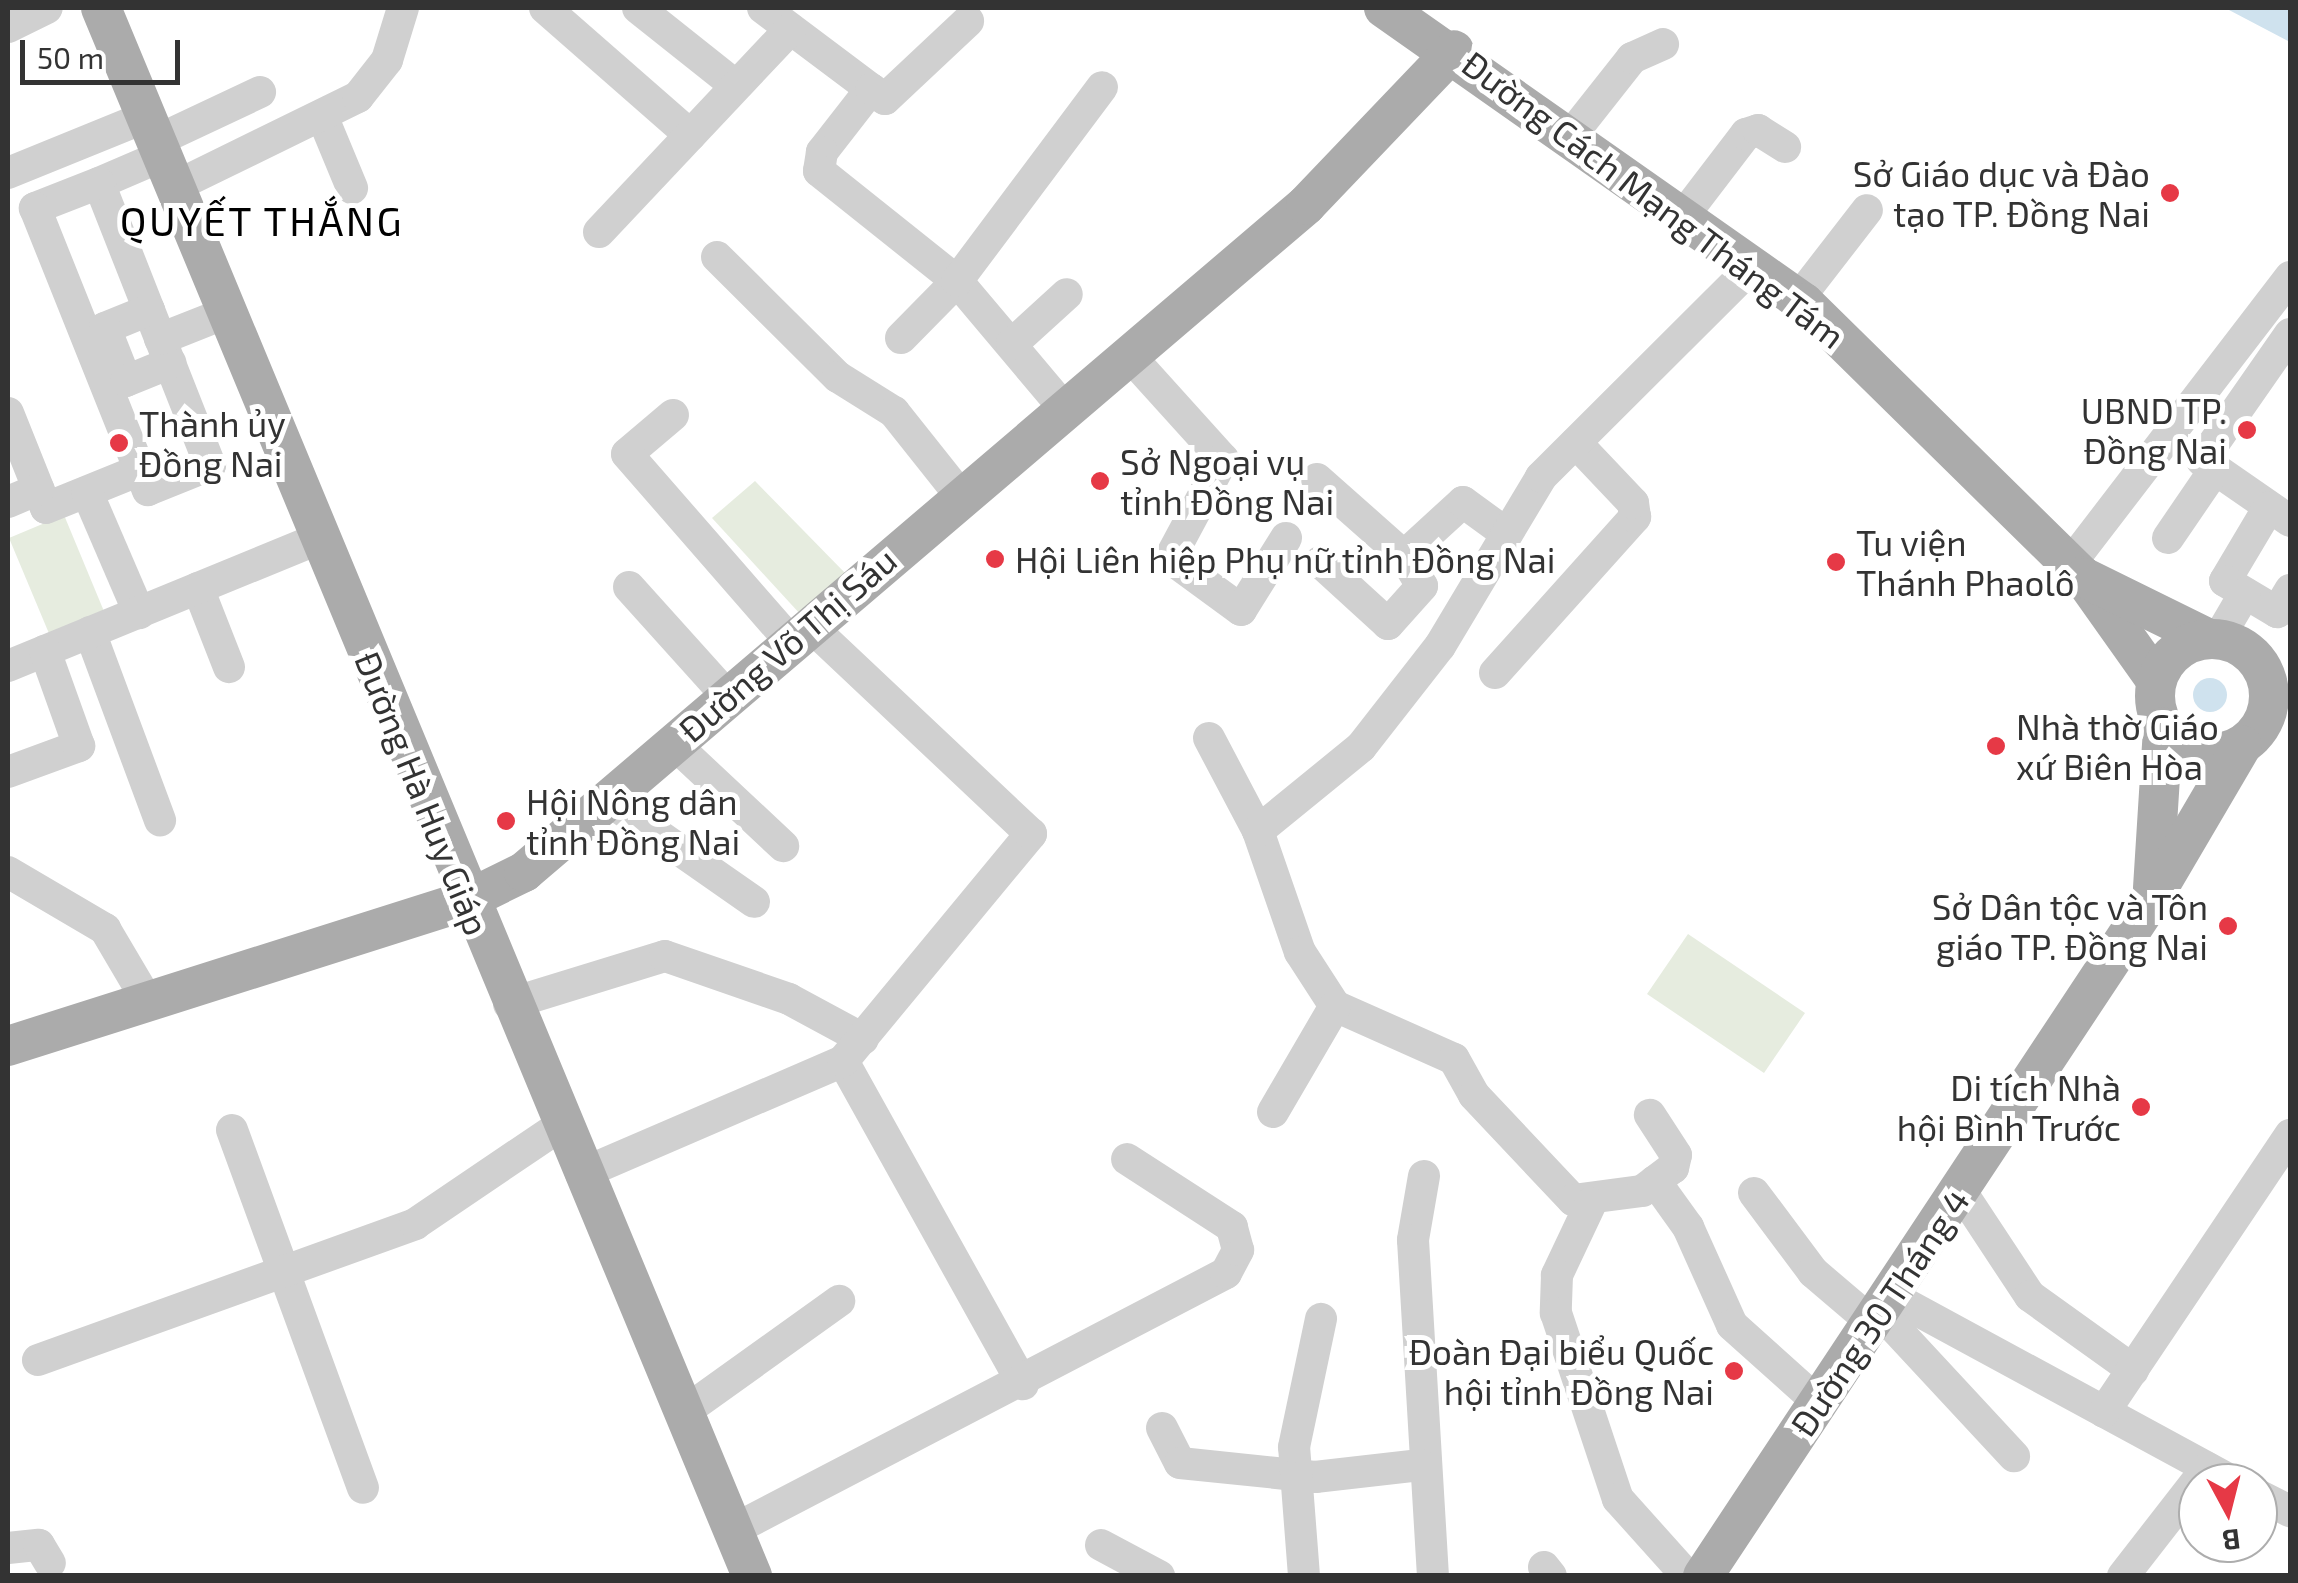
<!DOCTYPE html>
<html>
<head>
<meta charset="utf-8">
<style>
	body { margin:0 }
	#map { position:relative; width:2298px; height:1583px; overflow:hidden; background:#fff; font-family:"Exo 2",sans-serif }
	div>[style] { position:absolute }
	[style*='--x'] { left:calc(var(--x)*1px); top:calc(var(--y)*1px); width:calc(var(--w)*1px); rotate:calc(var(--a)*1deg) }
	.green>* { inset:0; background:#e6ecdf }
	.water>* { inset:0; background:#cfe2ee }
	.round { border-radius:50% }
	.minor>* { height:32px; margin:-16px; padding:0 16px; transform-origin:16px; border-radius:16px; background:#d0d0d0 }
	.major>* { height:40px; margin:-20px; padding:0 20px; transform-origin:20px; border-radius:20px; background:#ababab }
	.major>.ring { margin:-20px; padding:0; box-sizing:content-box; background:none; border:40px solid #ababab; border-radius:50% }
	.dots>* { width:28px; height:28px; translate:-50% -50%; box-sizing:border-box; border:5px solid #fff; border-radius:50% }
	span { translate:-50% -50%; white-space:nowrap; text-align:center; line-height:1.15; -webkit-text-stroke:10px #fff; paint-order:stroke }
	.poi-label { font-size:35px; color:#333 }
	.right { translate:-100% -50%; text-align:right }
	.left { translate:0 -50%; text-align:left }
	.street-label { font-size:35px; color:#333 }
	.quarter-label { font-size:40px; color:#000; letter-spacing:2.5px }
	.frame { position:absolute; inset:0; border:10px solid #333; pointer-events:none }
	.north { position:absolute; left:2178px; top:1463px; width:100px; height:100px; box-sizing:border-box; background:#fff; border:2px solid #adadad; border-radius:50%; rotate:173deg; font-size:28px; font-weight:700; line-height:40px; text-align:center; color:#333 }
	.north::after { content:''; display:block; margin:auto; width:35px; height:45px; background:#e63946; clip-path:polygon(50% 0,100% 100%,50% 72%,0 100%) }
	.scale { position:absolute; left:20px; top:40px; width:160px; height:45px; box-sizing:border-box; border:5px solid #333; border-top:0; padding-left:12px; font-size:30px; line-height:35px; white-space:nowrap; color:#333; -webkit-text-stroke:8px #fff; paint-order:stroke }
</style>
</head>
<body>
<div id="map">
	<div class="green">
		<div style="clip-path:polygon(755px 481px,847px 575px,801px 615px,712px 518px)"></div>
		<div style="clip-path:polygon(64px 515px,108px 621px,53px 643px,9px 538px)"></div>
		<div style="clip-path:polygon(1688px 934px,1805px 1013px,1764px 1073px,1647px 994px)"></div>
	</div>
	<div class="water">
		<div style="clip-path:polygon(2218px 8px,2290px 8px,2290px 42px,2229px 10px)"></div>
		<div class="round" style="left:2193px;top:678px;width:34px;height:34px"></div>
	</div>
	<div class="minor">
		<div style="--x:545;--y:8;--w:193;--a:41.2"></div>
		<div style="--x:638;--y:8;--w:125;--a:38.5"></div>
		<div style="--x:763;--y:8;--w:135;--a:36.9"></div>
		<div style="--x:871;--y:89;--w:80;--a:127.9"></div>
		<div style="--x:822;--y:152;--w:19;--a:99"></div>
		<div style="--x:819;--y:171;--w:176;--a:38.6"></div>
		<div style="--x:957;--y:281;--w:166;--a:49.9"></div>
		<div style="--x:8;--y:27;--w:43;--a:-26"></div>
		<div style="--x:871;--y:89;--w:17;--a:36"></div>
		<div style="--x:885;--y:99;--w:114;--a:-43.2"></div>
		<div style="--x:323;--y:118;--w:76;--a:67.5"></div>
		<div style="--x:1572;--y:134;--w:97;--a:-51.7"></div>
		<div style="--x:1632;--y:58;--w:34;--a:-24"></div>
		<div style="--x:156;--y:141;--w:115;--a:-25.2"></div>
		<div style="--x:8;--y:173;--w:149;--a:-22.1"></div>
		<div style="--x:99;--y:183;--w:69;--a:-23.2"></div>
		<div style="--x:174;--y:187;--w:205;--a:-26.1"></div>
		<div style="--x:358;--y:97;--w:47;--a:-51.9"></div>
		<div style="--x:387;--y:60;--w:54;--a:-72.9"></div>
		<div style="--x:1684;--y:215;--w:102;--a:-52.6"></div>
		<div style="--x:1746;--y:134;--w:13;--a:-18"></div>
		<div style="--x:1758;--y:130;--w:32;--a:32"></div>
		<div style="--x:599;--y:232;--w:279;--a:-46.7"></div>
		<div style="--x:717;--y:257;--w:170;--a:44.8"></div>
		<div style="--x:838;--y:377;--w:66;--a:32"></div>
		<div style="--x:894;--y:412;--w:106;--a:51.5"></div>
		<div style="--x:1799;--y:298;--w:111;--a:-52.3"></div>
		<div style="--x:149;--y:310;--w:136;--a:-111.5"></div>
		<div style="--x:99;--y:183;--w:69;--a:158.7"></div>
		<div style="--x:35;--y:208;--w:304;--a:68.2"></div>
		<div style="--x:148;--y:490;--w:67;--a:-22"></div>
		<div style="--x:210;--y:465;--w:167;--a:-111.5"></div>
		<div style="--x:149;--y:310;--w:48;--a:157.8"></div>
		<div style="--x:105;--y:328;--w:57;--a:68.4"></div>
		<div style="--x:126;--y:381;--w:48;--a:-22.2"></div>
		<div style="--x:2290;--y:334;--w:154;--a:124.9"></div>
		<div style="--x:2202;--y:460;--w:107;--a:34.7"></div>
		<div style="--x:901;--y:338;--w:80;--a:-45.5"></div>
		<div style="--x:957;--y:281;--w:242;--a:-53.2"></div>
		<div style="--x:160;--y:339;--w:71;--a:-21.5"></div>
		<div style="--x:1012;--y:344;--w:74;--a:-42.3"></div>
		<div style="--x:1128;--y:354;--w:142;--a:47.9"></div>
		<div style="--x:1223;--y:459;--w:112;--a:118.2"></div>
		<div style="--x:1170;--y:558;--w:88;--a:36.2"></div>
		<div style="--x:1241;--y:610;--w:85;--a:-58"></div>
		<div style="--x:8;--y:413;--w:102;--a:68.2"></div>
		<div style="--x:46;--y:508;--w:101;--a:-22"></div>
		<div style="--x:673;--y:415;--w:60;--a:139.7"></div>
		<div style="--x:627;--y:454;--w:248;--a:48.9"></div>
		<div style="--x:1317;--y:479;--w:116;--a:41.5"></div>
		<div style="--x:1404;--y:556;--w:35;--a:59"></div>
		<div style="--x:1422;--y:586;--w:51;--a:131.8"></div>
		<div style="--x:1388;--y:624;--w:92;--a:-137.6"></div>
		<div style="--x:87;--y:492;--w:132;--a:66.7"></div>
		<div style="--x:8;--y:502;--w:33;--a:-23"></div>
		<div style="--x:2269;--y:507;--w:86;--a:120.7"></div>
		<div style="--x:2225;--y:581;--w:61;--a:30.8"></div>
		<div style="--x:2277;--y:612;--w:26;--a:-59"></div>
		<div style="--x:2168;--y:538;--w:83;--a:-55.7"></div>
		<div style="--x:1404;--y:556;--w:80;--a:-42.5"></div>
		<div style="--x:1463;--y:502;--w:54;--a:36"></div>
		<div style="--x:2070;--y:564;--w:362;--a:-52.5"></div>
		<div style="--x:629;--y:587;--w:147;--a:48"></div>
		<div style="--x:198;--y:588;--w:85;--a:68.6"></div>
		<div style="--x:90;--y:632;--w:201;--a:69.6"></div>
		<div style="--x:2218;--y:639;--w:53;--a:-59.6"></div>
		<div style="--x:8;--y:666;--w:335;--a:-22.3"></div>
		<div style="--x:1495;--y:673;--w:210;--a:-48.1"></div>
		<div style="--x:1635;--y:517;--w:14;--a:-98"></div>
		<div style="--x:1633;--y:503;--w:83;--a:-133.5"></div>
		<div style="--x:1209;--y:738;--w:105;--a:62.2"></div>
		<div style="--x:1258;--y:831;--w:128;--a:70.9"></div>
		<div style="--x:1300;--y:952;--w:64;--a:57.1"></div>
		<div style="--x:1335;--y:1006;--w:130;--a:24"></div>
		<div style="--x:1454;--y:1059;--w:41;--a:60.9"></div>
		<div style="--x:1474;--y:1095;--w:144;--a:46.7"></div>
		<div style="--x:1573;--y:1200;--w:70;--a:-7.4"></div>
		<div style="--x:1642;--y:1191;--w:39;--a:-37"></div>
		<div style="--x:1673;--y:1168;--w:13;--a:-77"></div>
		<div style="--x:1676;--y:1155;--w:48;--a:-123"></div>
		<div style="--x:673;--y:743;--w:151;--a:43.1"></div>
		<div style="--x:8;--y:772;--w:76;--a:-20.1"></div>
		<div style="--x:79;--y:746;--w:101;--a:-109.7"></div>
		<div style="--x:608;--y:800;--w:178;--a:34.9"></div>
		<div style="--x:1258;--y:831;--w:133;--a:-39.2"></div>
		<div style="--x:1361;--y:747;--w:128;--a:-52"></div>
		<div style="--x:1440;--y:646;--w:197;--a:-59.1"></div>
		<div style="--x:1541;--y:477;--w:301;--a:-44.9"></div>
		<div style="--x:8;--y:872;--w:113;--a:30.4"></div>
		<div style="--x:105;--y:929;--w:85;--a:59.5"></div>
		<div style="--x:509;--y:1004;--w:163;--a:-17.1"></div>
		<div style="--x:665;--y:956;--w:131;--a:19.1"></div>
		<div style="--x:789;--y:999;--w:84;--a:28.4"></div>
		<div style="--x:843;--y:1061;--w:370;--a:60.9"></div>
		<div style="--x:1273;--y:1112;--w:123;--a:-59.7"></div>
		<div style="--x:232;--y:1130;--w:381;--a:69.9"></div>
		<div style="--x:581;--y:1174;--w:285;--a:-23.3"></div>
		<div style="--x:843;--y:1061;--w:295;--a:-50.4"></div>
		<div style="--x:1031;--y:834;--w:305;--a:-136.7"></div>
		<div style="--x:1424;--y:1176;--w:65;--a:99.8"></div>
		<div style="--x:1413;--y:1240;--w:337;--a:86.6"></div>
		<div style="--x:1655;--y:1181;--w:57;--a:54.3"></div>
		<div style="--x:1688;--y:1227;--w:107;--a:65.8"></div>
		<div style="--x:1732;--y:1325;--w:117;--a:41.9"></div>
		<div style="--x:1960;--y:1190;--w:127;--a:56.6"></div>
		<div style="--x:2030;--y:1296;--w:127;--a:35.7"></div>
		<div style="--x:1754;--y:1193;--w:99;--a:53.2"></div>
		<div style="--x:1813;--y:1272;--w:79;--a:40.4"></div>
		<div style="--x:1591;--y:1203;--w:80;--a:115.3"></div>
		<div style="--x:1557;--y:1275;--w:38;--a:92"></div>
		<div style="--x:1556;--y:1313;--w:196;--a:71.6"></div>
		<div style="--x:1618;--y:1499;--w:103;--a:48.1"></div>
		<div style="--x:1891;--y:1296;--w:392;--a:28.5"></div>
		<div style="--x:1880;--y:1312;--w:197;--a:47.1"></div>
		<div style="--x:38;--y:1360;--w:401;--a:-19.8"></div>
		<div style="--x:415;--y:1224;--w:175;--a:-34.1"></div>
		<div style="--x:684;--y:1412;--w:191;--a:-35.6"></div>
		<div style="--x:2104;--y:1412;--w:334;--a:-56.1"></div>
		<div style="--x:1162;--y:1428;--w:39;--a:63"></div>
		<div style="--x:1180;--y:1463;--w:136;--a:5.9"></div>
		<div style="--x:1315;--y:1477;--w:106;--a:-6.5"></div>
		<div style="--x:2258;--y:1495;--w:36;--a:27"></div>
		<div style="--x:733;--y:1530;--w:556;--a:-27.53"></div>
		<div style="--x:1226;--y:1273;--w:26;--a:-62"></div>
		<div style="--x:1238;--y:1250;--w:24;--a:-105"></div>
		<div style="--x:1232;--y:1227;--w:125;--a:-147.1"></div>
		<div style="--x:1101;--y:1545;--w:66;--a:28.1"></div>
		<div style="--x:8;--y:1548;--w:31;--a:-6"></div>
		<div style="--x:39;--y:1545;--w:21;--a:59"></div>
		<div style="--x:1544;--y:1567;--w:11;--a:52"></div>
		<div style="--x:1304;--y:1576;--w:129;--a:-94.4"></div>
		<div style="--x:1294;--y:1447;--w:131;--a:-78.1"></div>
		<div style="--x:2123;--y:1576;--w:137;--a:-52.1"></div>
	</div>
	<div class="major">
		<div style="--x:101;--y:8;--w:1698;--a:67.45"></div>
		<div style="--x:1384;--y:8;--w:513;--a:35.08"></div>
		<div style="--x:1804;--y:303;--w:390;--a:44.5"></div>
		<div style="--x:2082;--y:576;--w:128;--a:54.6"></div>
		<div style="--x:2085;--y:578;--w:138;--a:26.2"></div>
		<div class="ring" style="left:2155px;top:639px;width:74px;height:74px"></div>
		<div style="--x:2153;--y:888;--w:161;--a:-86.4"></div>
		<div style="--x:8;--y:1046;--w:482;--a:-17.6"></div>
		<div style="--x:467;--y:900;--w:64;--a:-26.2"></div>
		<div style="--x:524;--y:872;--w:1028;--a:-40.46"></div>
		<div style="--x:1306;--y:205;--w:214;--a:-46.3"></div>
		<div style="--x:1703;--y:1576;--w:815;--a:-56.47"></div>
		<div style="--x:2153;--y:897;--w:176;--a:-59.6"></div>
	</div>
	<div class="dots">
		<div style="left:2170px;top:193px;background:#e63946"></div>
		<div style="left:2247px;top:430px;background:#e63946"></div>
		<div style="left:119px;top:443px;background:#e63946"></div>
		<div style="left:1100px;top:481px;background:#e63946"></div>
		<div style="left:995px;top:559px;background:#e63946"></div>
		<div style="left:1836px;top:562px;background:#e63946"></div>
		<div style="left:1996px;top:746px;background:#e63946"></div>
		<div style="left:506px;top:821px;background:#e63946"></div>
		<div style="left:2228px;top:926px;background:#e63946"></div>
		<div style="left:2141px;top:1107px;background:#e63946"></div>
		<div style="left:1734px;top:1371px;background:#e63946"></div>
	</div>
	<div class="poi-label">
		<span class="right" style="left:2150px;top:193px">Sở Giáo dục và Đào<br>tạo TP. Đồng Nai</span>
		<span class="right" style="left:2227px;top:430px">UBND TP.<br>Đồng Nai</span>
		<span class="left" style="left:139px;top:443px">Thành ủy<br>Đồng Nai</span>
		<span class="left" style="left:1120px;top:481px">Sở Ngoại vụ<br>tỉnh Đồng Nai</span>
		<span class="left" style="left:1856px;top:562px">Tu viện<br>Thánh Phaolô</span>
		<span class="left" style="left:1015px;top:559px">Hội Liên hiệp Phụ nữ tỉnh Đồng Nai</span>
		<span class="left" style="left:2016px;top:746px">Nhà thờ Giáo<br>xứ Biên Hòa</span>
		<span class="left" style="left:526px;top:821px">Hội Nông dân<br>tỉnh Đồng Nai</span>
		<span class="right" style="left:2208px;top:926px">Sở Dân tộc và Tôn<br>giáo TP. Đồng Nai</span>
		<span class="right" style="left:2121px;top:1107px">Di tích Nhà<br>hội Bình Trước</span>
		<span class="right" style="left:1714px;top:1371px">Đoàn Đại biểu Quốc<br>hội tỉnh Đồng Nai</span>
	</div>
	<div class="street-label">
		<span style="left:1654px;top:199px;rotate:37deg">Đường Cách Mạng Tháng Tám</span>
		<span style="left:787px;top:644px;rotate:-41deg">Đường Võ Thị Sáu</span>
		<span style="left:423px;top:793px;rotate:68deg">Đường Hà Huy Giáp</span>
		<span style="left:1879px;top:1312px;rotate:-56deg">Đường 30 Tháng 4</span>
	</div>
	<div class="quarter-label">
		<span style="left:262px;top:220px">QUYẾT THẮNG</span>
	</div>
	<div class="frame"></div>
	<div class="north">B</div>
	<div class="scale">50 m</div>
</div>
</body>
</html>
